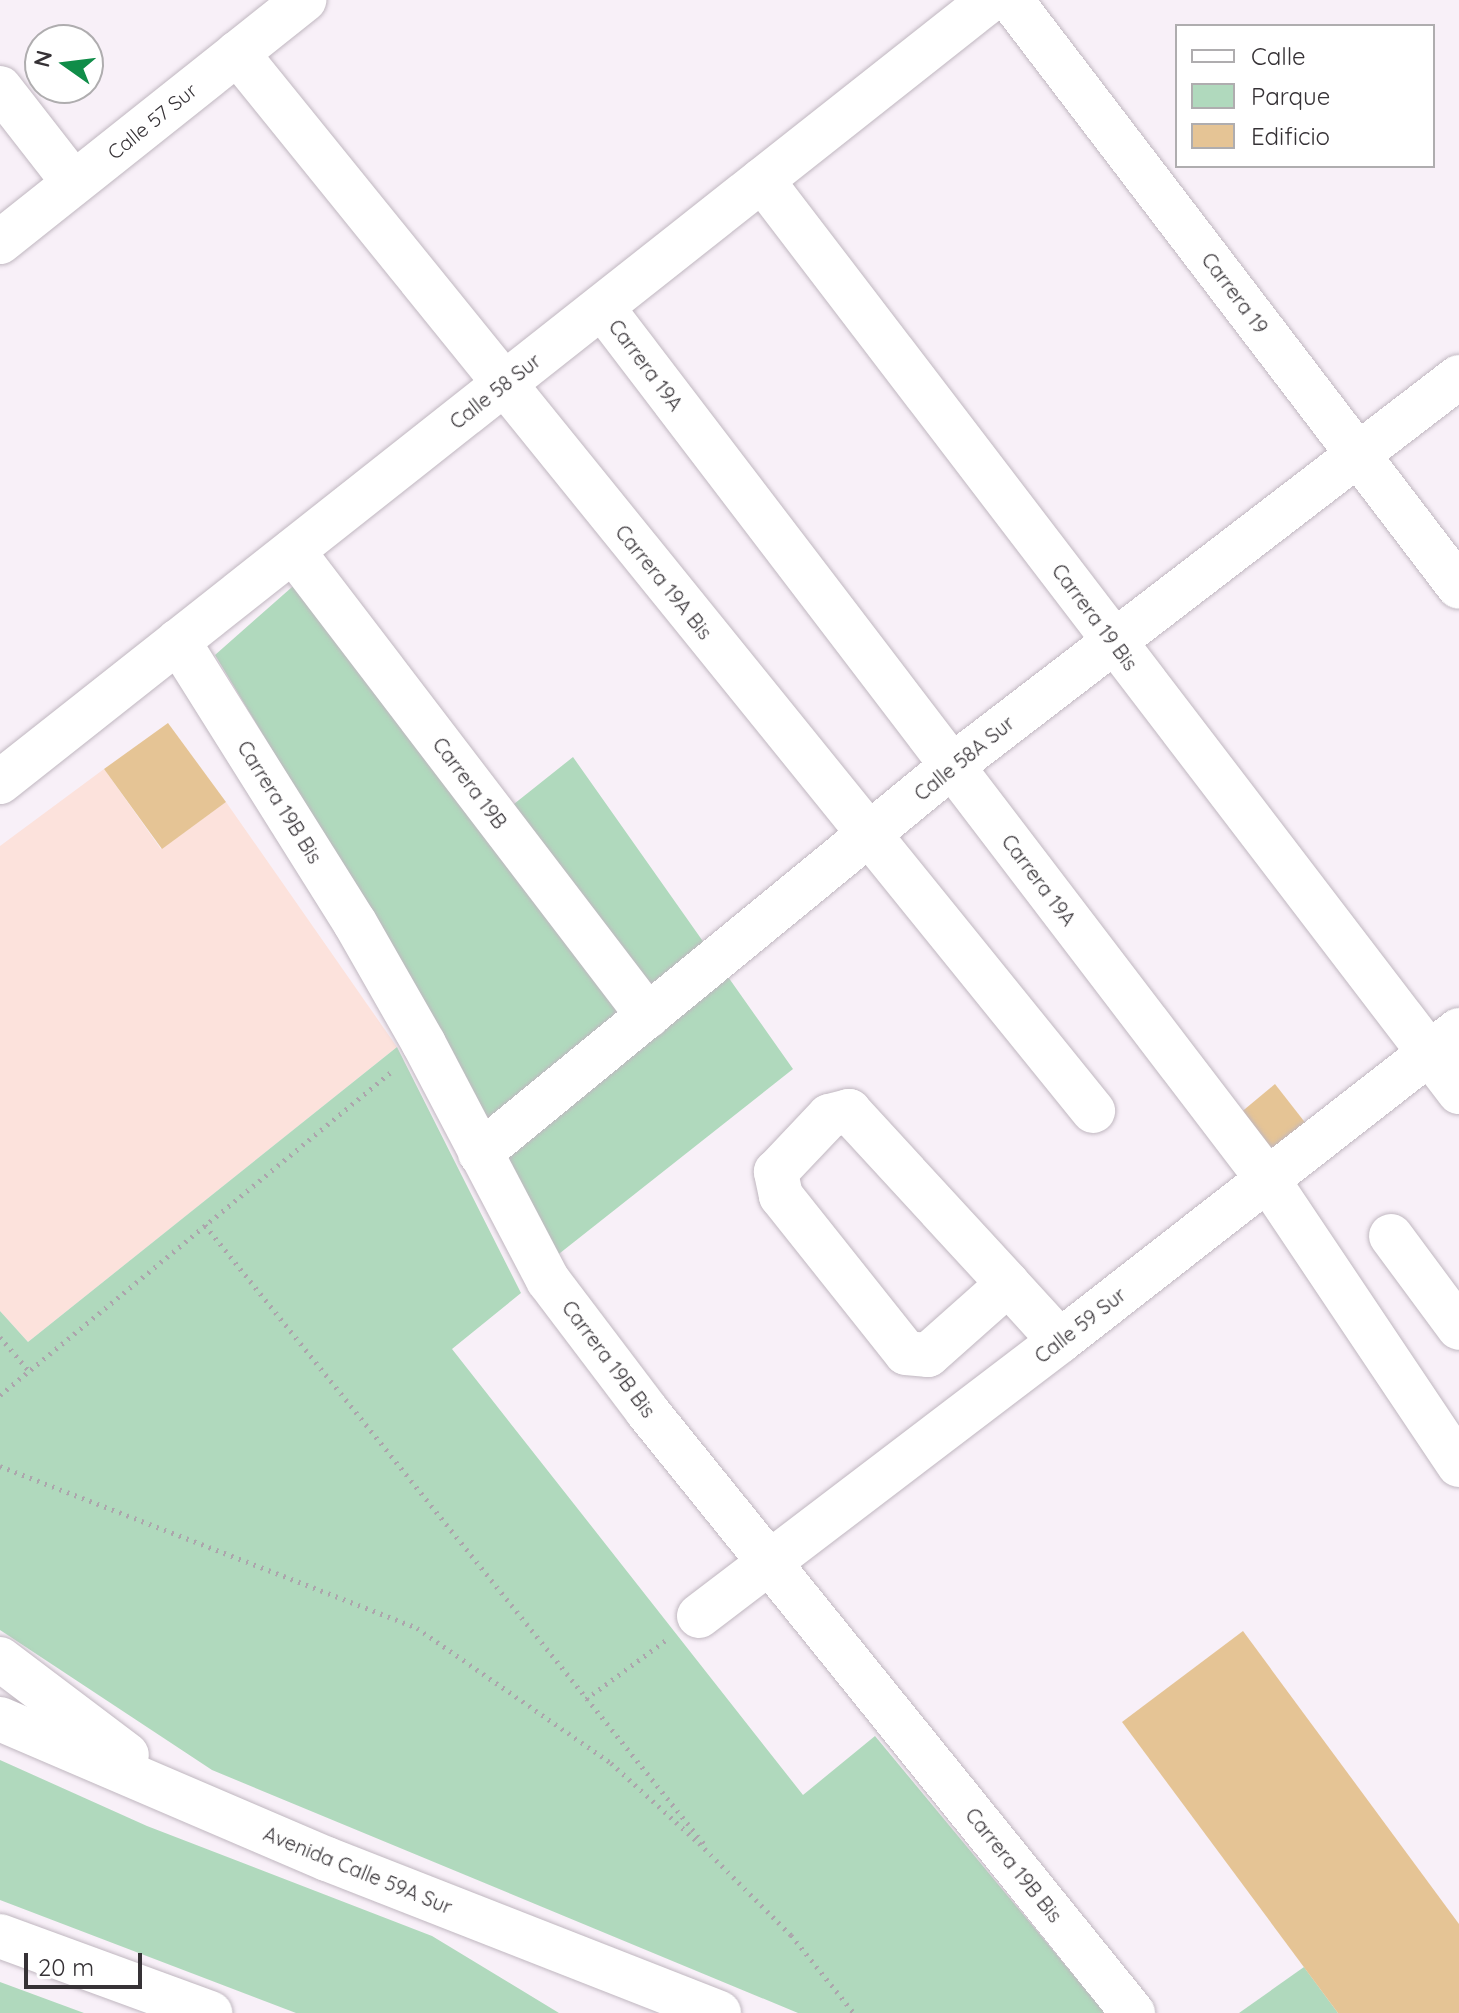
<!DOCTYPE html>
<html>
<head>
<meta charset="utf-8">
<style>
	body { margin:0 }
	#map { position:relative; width:1459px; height:2013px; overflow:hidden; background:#f8f0f8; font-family:Quicksand,sans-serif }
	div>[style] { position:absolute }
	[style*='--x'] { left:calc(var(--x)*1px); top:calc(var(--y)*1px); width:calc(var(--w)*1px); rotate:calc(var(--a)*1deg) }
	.education>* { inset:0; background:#fce2dc }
	.green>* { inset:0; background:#b0d9bd }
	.building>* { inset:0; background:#e5c495 }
	.path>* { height:5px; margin-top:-2.5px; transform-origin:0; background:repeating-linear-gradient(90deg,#aca5ac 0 2px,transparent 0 8px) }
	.roads { filter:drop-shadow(0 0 2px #c0b7c0) drop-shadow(0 0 2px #c0b7c0) }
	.minor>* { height:44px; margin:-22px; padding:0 22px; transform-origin:22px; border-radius:22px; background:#fff }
	.highway>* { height:44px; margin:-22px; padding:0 22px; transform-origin:22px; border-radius:22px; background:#fff }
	span { translate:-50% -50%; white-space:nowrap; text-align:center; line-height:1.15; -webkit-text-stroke:7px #fff; paint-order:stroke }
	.street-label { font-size:20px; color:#363236 }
	.legend { position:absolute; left:1175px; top:24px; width:260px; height:144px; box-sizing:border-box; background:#fff; border:2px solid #afadaf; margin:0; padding:10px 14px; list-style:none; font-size:24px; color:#363236 }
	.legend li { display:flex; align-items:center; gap:16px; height:40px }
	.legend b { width:40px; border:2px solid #afadaf }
	.north { position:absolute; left:24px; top:24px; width:80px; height:80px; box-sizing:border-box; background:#fff; border:2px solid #afadaf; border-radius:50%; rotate:284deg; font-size:22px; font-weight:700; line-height:32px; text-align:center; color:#363236 }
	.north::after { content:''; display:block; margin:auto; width:28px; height:36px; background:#108d49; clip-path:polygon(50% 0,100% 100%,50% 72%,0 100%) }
	.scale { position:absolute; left:24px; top:1953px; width:118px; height:36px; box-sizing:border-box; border:4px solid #363236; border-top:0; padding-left:10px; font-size:24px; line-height:28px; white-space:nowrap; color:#363236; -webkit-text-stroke:6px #fff; paint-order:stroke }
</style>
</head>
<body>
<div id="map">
	<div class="education">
		<div style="clip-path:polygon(104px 769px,161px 849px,226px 802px,397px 1047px,28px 1342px,0 1311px,0 846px)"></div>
	</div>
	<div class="green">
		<div style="clip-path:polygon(300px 580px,489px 824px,573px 757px,793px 1069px,555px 1257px,386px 939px,215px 655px)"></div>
		<div style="clip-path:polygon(397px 1047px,521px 1293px,452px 1349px,803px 1795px,875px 1736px,1105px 2013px,798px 2013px,212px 1770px,0 1630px,0 1311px,28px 1342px)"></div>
		<div style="clip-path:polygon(0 1760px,147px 1826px,432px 1936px,559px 2013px,296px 2013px,0 1900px)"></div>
		<div style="clip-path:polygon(1304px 1967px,1338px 2013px,1239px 2013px)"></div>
		<div style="clip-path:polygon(0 1982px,84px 2013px,0 2013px)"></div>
	</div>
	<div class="building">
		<div style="clip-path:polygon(168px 723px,226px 802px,162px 849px,104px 769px)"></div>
		<div style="clip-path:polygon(1275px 1084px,1307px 1125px,1270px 1153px,1239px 1114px)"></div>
		<div style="clip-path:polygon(1243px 1631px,1459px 1924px,1459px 2013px,1338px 2013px,1122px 1722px)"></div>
	</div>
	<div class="path">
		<div style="--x:205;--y:1225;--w:796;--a:51.12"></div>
		<div style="--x:0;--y:1337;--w:45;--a:49.5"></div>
		<div style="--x:0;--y:1395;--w:507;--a:-39.56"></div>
		<div style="--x:0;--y:1466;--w:447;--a:21.2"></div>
		<div style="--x:417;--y:1628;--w:236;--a:34.8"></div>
		<div style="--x:611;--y:1763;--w:119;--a:42.3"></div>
		<div style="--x:699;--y:1843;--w:130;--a:45"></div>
		<div style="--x:791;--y:1935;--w:100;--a:51.1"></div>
		<div style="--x:586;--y:1699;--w:99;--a:-36.4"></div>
	</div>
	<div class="roads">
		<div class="minor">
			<div style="--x:1011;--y:0;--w:738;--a:52.65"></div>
			<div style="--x:237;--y:53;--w:1361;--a:51.02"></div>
			<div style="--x:0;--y:88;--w:120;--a:52.1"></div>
			<div style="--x:762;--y:180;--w:1148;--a:52.61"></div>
			<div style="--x:0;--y:242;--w:389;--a:-38.5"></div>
			<div style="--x:602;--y:307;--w:1098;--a:52.66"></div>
			<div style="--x:1268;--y:1180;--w:343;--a:56.2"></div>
			<div style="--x:293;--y:551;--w:585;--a:52.64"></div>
			<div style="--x:178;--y:641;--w:333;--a:57.9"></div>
			<div style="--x:355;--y:923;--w:139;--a:60.3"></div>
			<div style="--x:424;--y:1044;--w:267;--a:62.3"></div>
			<div style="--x:548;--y:1280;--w:164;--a:52.9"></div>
			<div style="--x:647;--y:1411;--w:774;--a:51.09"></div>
			<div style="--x:0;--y:782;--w:1262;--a:-38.31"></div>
			<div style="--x:480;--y:1153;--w:610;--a:-39.35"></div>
			<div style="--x:952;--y:766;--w:639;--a:-37.5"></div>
			<div style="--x:1391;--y:1236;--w:114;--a:53.5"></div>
			<div style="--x:1008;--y:1284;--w:107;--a:138.4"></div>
			<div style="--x:928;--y:1355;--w:22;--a:-175"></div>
			<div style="--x:906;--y:1353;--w:201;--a:-128.5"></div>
			<div style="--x:781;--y:1196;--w:25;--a:-102"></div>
			<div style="--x:776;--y:1172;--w:77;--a:-46.6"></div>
			<div style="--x:829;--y:1116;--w:21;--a:-14"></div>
			<div style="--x:849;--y:1111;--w:235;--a:47.4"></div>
			<div style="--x:1008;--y:1284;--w:77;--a:47.6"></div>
			<div style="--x:699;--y:1616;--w:454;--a:-37.3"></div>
			<div style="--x:1060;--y:1341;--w:506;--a:-37.93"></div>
		</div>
		<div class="highway">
			<div style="--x:0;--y:1659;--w:159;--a:37.1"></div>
			<div style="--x:0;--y:1719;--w:356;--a:23.2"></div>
			<div style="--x:327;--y:1859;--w:421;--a:21.4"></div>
			<div style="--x:0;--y:1936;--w:224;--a:20.1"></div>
		</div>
	</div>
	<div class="street-label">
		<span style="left:152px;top:121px;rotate:-39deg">Calle 57 Sur</span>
		<span style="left:1235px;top:293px;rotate:53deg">Carrera 19</span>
		<span style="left:646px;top:365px;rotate:53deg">Carrera 19A</span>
		<span style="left:495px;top:391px;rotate:-38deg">Calle 58 Sur</span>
		<span style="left:664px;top:582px;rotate:51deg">Carrera 19A Bis</span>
		<span style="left:1095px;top:617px;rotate:53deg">Carrera 19 Bis</span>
		<span style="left:964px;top:758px;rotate:-39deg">Calle 58A Sur</span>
		<span style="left:470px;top:783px;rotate:53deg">Carrera 19B</span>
		<span style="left:280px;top:802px;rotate:58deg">Carrera 19B Bis</span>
		<span style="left:1039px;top:880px;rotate:53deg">Carrera 19A</span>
		<span style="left:1080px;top:1325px;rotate:-38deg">Calle 59 Sur</span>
		<span style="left:609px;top:1359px;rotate:53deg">Carrera 19B Bis</span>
		<span style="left:1014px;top:1865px;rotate:51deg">Carrera 19B Bis</span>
		<span style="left:358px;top:1870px;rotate:22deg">Avenida Calle 59A Sur</span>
	</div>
	<ul class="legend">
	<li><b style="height:10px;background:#fff"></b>Calle</li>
	<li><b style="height:22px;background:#b0d9bd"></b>Parque</li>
	<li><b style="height:22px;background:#e5c495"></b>Edificio</li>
	</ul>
	<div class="north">N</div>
	<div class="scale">20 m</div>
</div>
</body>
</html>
